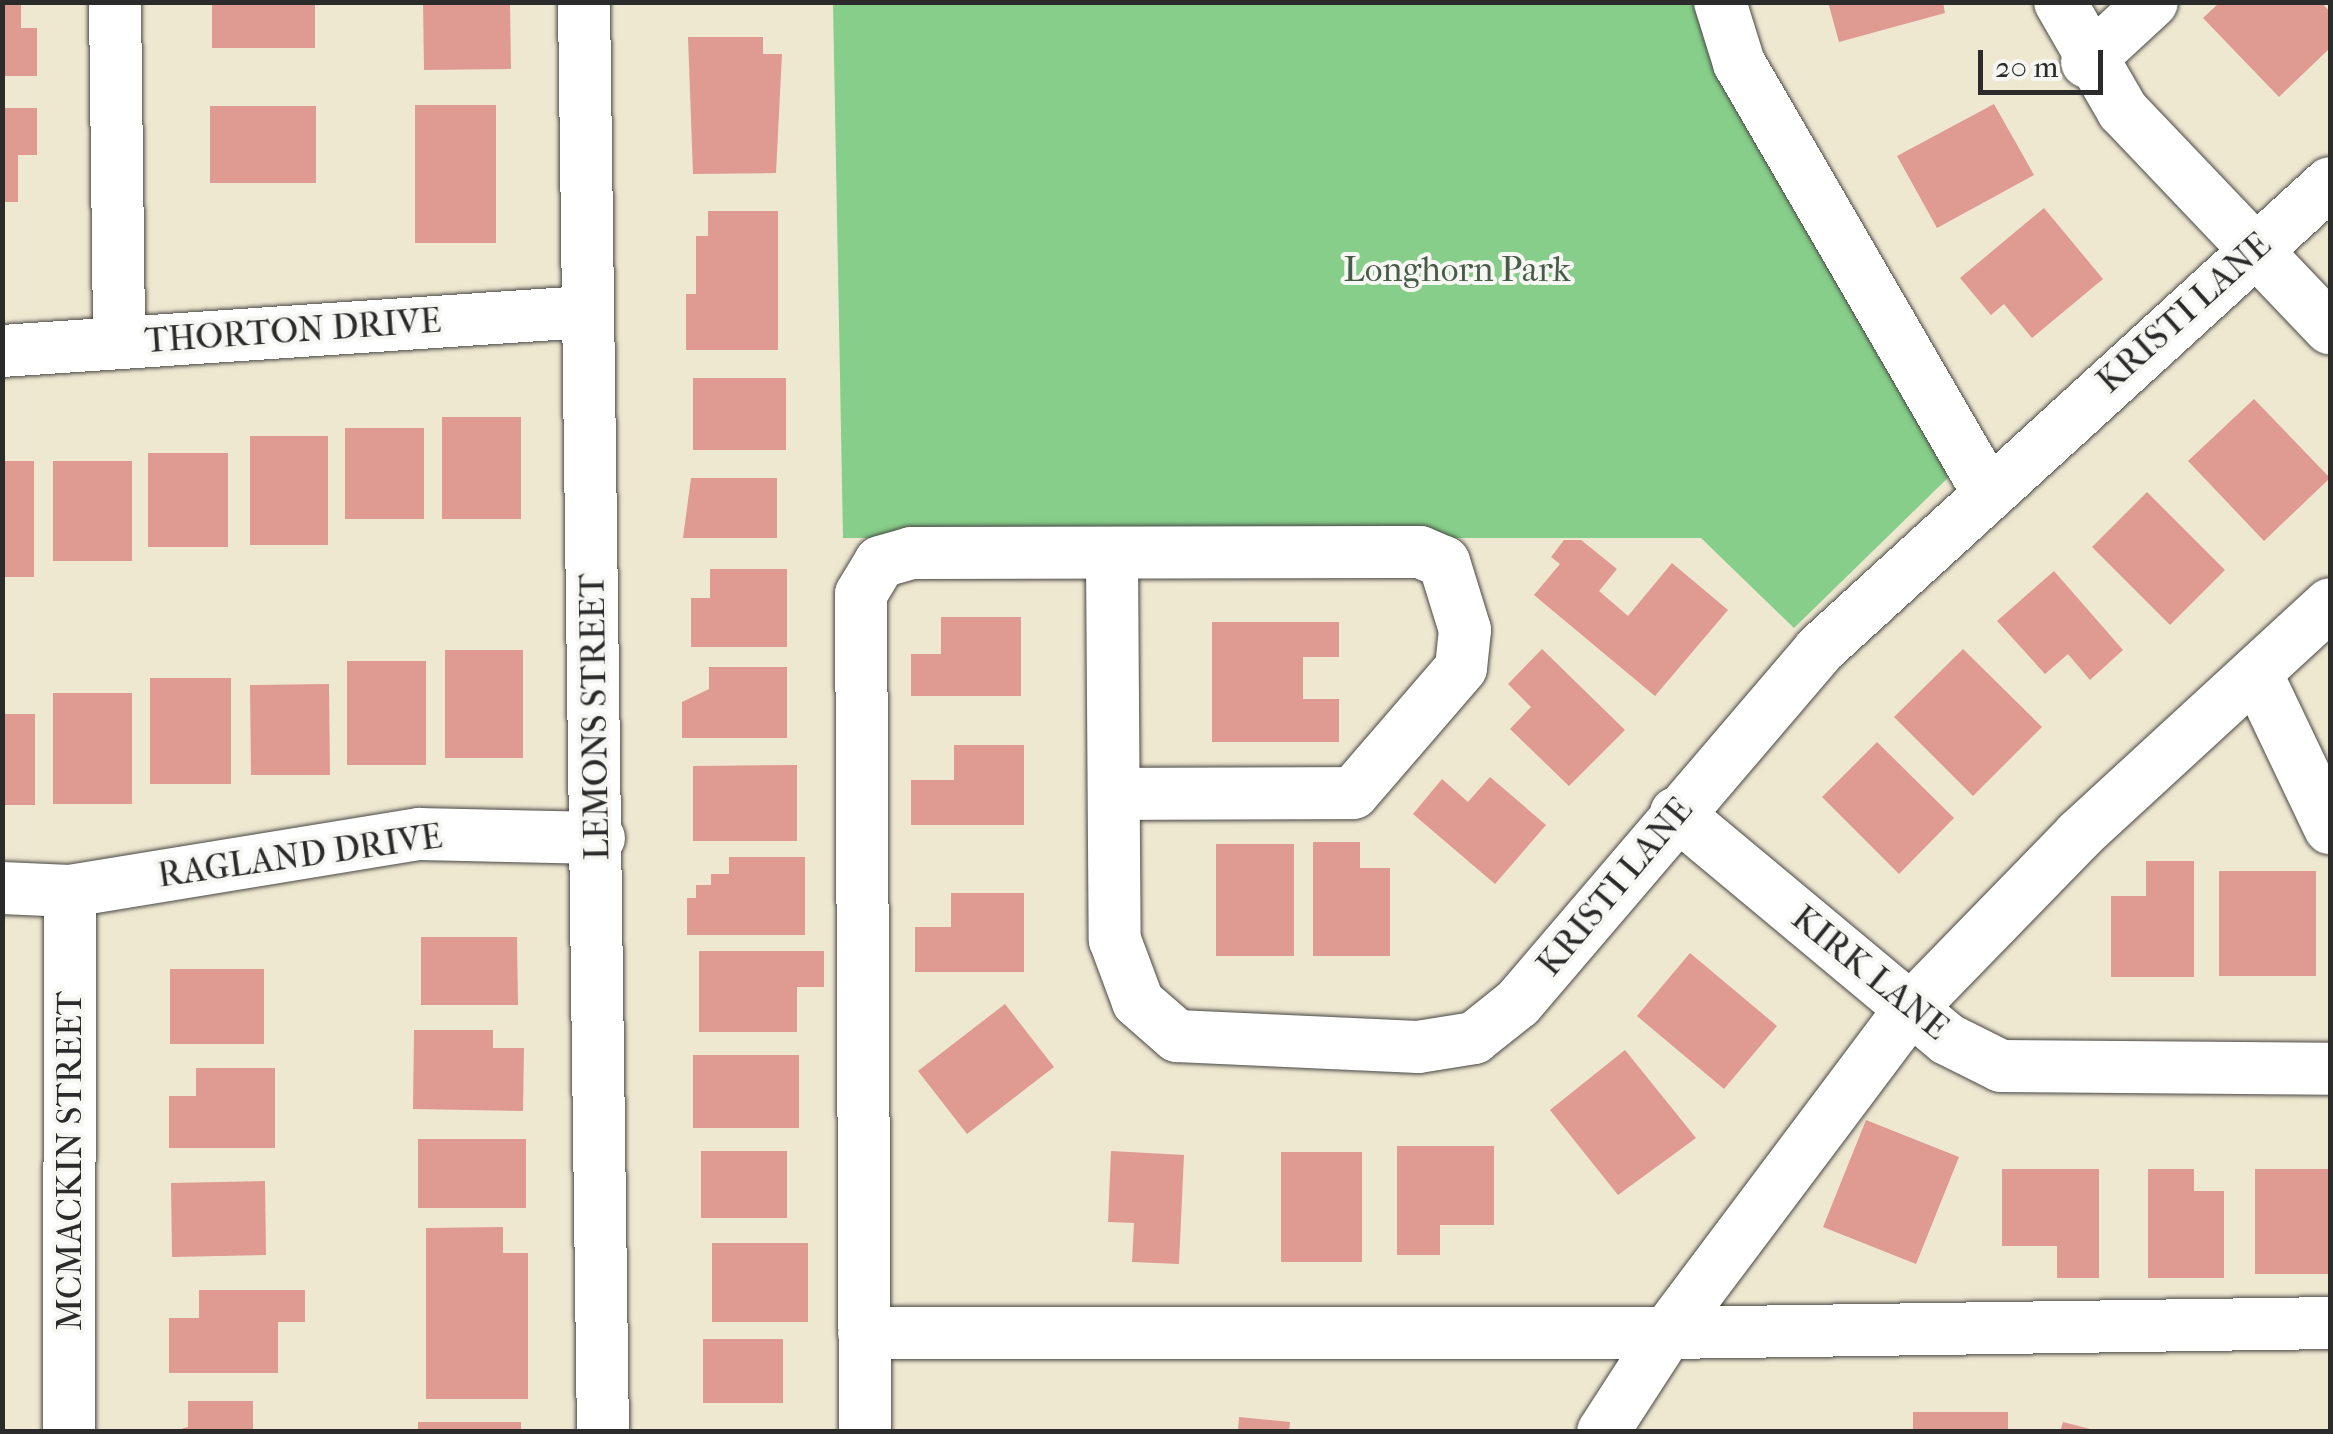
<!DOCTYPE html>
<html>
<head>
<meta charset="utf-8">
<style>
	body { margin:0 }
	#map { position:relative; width:2333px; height:1434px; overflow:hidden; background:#efe8d1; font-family:"IM FELL French Canon",serif }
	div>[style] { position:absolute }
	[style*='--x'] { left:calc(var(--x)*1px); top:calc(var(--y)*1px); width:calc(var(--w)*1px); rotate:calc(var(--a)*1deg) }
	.green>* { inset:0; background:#86ce89 }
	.building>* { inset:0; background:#df9a92 }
	.roads { filter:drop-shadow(0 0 2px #484744) drop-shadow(0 0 2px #484744) }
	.minor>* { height:52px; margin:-26px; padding:0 26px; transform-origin:26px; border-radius:26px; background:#fff }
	span { translate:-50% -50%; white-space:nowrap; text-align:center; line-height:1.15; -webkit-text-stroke:8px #f6f6f2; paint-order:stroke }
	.park-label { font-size:35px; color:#465c47 }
	.street-label { font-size:35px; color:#2b2b2b }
	.frame { position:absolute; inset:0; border:5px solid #2b2b2b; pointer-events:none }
	.scale { position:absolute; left:1978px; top:50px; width:125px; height:45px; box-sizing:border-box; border:5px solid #2b2b2b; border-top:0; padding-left:12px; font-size:30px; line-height:35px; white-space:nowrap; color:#2b2b2b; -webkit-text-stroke:8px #f6f6f2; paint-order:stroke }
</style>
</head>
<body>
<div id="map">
	<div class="green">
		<div style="clip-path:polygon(833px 3px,1710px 3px,1960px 466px,1794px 628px,1701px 538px,843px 538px)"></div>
	</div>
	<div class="building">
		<div style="clip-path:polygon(2px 2px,21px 2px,21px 28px,37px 28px,37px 76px,2px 76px)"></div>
		<div style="clip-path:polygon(212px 2px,315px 2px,315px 48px,212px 48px)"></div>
		<div style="clip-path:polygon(423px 2px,510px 2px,511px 69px,424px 70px)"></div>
		<div style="clip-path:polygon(1828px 2px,1943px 2px,1945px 13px,1839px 42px)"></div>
		<div style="clip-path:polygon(2220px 2px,2321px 2px,2330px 12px,2330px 48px,2279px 97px,2203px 18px)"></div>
		<div style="clip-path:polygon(688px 37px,763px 37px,763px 54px,782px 54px,776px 173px,693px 174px)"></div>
		<div style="clip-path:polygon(1994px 104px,2034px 175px,1937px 228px,1897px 156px)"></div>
		<div style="clip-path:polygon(415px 105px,496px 105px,496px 243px,415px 243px)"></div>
		<div style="clip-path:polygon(210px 106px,316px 106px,316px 183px,210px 183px)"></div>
		<div style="clip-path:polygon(2px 108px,37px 108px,37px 155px,18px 155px,18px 202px,2px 202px)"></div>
		<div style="clip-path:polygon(2044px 208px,2103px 279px,2032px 338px,2004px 304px,1991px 315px,1960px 278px)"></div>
		<div style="clip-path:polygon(708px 211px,778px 211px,778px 350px,686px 350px,686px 294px,696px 294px,696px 236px,708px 236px)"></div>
		<div style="clip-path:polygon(693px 378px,786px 378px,786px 450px,693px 450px)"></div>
		<div style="clip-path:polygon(2254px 399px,2330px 478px,2264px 541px,2188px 461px)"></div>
		<div style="clip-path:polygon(442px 417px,521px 417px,521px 519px,442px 519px)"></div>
		<div style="clip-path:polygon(345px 428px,424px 428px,424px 519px,345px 519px)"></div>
		<div style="clip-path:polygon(250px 436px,328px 436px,328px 545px,250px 545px)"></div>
		<div style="clip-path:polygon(148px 453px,228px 453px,228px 547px,148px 547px)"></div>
		<div style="clip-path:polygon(2px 461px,34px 461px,34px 577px,2px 577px)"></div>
		<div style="clip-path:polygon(53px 461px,132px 461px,132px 561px,53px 561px)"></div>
		<div style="clip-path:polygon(691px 478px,777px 478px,777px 538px,683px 538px)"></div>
		<div style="clip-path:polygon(2147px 492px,2225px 570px,2170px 625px,2092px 547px)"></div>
		<div style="clip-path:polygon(1564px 540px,1581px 540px,1617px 569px,1599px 591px,1628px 616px,1672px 563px,1728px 610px,1655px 696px,1534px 595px,1560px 564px,1551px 557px)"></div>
		<div style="clip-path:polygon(710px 569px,787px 569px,787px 647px,691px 647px,691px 598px,710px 598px)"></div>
		<div style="clip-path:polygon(2054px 571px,2123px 650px,2090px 680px,2068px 654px,2045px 674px,1997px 621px)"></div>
		<div style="clip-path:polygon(941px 617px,1021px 617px,1021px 696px,911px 696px,911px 654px,941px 654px)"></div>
		<div style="clip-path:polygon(1212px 622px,1339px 622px,1339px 657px,1303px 657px,1303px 699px,1339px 699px,1339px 742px,1212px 742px)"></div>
		<div style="clip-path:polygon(1542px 649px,1625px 730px,1569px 786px,1510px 729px,1531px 707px,1508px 684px)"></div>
		<div style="clip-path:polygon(1963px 649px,2042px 727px,1973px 796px,1894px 717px)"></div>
		<div style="clip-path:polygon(445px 650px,523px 650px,523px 758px,445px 758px)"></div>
		<div style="clip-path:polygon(347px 661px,426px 661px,426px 765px,347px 765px)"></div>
		<div style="clip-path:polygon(709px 667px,787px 667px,787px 738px,682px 738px,682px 702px,709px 689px)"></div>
		<div style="clip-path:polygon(150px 678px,231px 678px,231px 784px,150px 784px)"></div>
		<div style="clip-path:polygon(329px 684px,330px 775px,251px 775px,250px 685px)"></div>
		<div style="clip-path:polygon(53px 693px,132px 693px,132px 804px,53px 804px)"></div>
		<div style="clip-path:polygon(2px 714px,35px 714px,35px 805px,2px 805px)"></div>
		<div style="clip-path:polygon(1877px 742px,1954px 818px,1899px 874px,1822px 797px)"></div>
		<div style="clip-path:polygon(954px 745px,1024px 745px,1024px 825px,911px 825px,911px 780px,954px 780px)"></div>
		<div style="clip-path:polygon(797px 765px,797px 841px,693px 841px,693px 766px)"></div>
		<div style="clip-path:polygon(1490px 777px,1546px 825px,1495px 884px,1413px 814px,1442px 779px,1468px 802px)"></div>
		<div style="clip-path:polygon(1313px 842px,1360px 842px,1360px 868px,1390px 868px,1390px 956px,1313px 956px)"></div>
		<div style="clip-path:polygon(1216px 844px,1294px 844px,1294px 956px,1216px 956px)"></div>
		<div style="clip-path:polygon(729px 857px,805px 857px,805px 935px,687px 935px,687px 898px,696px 898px,696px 885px,711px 885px,711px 874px,729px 874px)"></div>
		<div style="clip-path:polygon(2146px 861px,2194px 861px,2194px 977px,2111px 977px,2111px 896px,2146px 896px)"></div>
		<div style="clip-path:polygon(2219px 871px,2316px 871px,2316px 976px,2219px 976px)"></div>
		<div style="clip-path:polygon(951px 893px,1024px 893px,1024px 972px,915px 972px,915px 927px,951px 927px)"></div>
		<div style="clip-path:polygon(421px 937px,517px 937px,518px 1005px,421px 1005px)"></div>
		<div style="clip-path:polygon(699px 951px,824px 951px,824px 987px,797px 987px,797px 1032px,699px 1032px)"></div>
		<div style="clip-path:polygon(1690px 953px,1777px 1026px,1724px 1089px,1637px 1016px)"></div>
		<div style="clip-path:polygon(170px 969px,264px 969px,264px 1044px,170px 1044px)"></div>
		<div style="clip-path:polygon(1005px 1004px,1054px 1067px,967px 1134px,918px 1071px)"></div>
		<div style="clip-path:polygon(414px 1030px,493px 1030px,493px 1048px,524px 1048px,523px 1111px,413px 1109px)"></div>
		<div style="clip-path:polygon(1625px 1050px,1696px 1138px,1618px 1195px,1550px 1110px)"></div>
		<div style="clip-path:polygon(693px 1055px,799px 1055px,799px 1128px,693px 1128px)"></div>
		<div style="clip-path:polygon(196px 1068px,275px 1068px,275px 1148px,169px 1148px,169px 1096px,196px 1096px)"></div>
		<div style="clip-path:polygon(1866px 1120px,1959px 1157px,1916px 1264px,1823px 1227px)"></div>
		<div style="clip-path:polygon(418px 1139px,526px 1139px,526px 1208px,418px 1208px)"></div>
		<div style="clip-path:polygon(1397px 1146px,1494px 1146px,1494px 1225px,1440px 1225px,1440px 1255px,1397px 1255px)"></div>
		<div style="clip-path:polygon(701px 1151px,787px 1151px,787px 1218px,701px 1218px)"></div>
		<div style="clip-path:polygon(1111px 1151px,1184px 1155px,1179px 1264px,1132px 1262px,1134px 1223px,1108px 1222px)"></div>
		<div style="clip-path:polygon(1281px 1152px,1362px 1152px,1362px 1262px,1281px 1262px)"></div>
		<div style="clip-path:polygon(2002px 1169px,2099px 1169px,2099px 1278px,2057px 1278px,2057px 1246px,2002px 1246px)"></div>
		<div style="clip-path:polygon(2148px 1169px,2194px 1169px,2194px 1191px,2224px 1191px,2224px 1278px,2148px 1278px)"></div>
		<div style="clip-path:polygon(2255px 1169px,2330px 1169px,2330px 1274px,2255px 1274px)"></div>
		<div style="clip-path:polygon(265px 1181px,266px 1255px,172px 1257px,171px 1183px)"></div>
		<div style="clip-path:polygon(503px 1227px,503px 1253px,528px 1253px,528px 1399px,426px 1399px,426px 1228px)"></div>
		<div style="clip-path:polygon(712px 1243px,808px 1243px,808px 1322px,712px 1322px)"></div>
		<div style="clip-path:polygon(199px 1290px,305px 1290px,305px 1322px,278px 1322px,278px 1373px,169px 1373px,169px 1318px,199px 1318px)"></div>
		<div style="clip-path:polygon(703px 1339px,783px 1339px,783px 1403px,703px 1403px)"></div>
		<div style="clip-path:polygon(188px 1401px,253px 1401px,253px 1432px,170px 1432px,188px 1427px)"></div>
		<div style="clip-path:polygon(1913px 1412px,2008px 1412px,2008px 1432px,1913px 1432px)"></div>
		<div style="clip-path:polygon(1239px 1417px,1290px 1422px,1289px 1432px,1238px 1432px)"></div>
		<div style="clip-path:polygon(418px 1422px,521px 1422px,521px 1432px,418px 1432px)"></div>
		<div style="clip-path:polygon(2063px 1422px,2094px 1430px,2094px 1432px,2060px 1432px)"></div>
	</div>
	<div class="roads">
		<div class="minor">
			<div style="--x:115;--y:2;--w:340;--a:89.3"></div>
			<div style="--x:584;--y:2;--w:1430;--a:89.24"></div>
			<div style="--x:1720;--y:2;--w:64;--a:72.7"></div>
			<div style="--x:1739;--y:63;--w:492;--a:59.9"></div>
			<div style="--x:2060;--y:2;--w:126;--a:60"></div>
			<div style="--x:2123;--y:111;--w:300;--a:46.4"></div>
			<div style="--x:2087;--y:62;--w:88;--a:-42.7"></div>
			<div style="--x:2;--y:351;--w:583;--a:-3.83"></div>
			<div style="--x:1112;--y:558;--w:382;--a:89.6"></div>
			<div style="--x:1115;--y:940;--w:66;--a:69.6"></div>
			<div style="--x:1138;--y:1002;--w:52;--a:41.1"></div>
			<div style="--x:1177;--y:1036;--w:241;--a:2.6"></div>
			<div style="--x:1418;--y:1047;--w:57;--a:-9.1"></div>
			<div style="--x:1474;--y:1038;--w:56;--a:-38.5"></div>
			<div style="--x:1518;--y:1003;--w:464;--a:-49.5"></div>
			<div style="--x:1819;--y:650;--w:692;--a:-42.42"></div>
			<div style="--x:2256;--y:673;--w:172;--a:64.5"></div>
			<div style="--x:1676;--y:813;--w:353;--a:39.8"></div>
			<div style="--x:1947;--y:1039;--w:60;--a:26.6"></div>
			<div style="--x:2001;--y:1066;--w:329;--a:0.5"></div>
			<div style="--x:2;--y:888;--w:68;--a:2.5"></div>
			<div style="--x:70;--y:891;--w:354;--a:-9.3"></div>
			<div style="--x:419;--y:834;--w:180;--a:1.3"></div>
			<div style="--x:864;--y:1333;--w:803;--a:0"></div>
			<div style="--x:1667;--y:1333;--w:408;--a:-53.1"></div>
			<div style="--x:1912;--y:1007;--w:240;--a:-45.8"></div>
			<div style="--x:2079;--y:835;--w:341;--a:-42.6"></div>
			<div style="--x:69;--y:1432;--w:541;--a:-89.89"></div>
			<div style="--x:865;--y:1432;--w:838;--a:-90.27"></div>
			<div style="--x:861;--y:594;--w:37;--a:-59"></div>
			<div style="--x:880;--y:562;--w:32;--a:-16"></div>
			<div style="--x:911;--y:553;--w:509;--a:-0.11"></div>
			<div style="--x:1420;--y:552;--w:26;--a:23"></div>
			<div style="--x:1444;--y:562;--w:71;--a:72.8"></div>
			<div style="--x:1465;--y:630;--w:38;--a:96"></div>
			<div style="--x:1461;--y:668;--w:165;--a:130.8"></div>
			<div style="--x:1353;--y:793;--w:238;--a:179.8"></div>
			<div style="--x:1603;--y:1432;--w:118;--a:-57.1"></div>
			<div style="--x:1667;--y:1333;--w:663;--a:-0.86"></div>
		</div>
	</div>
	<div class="park-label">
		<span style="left:1457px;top:270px">Longhorn Park</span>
	</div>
	<div class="street-label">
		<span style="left:2184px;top:313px;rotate:-42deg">KRISTI LANE</span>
		<span style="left:293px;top:331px;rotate:-4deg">THORTON DRIVE</span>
		<span style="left:595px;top:717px;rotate:-91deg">LEMONS STREET</span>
		<span style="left:300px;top:856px;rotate:-8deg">RAGLAND DRIVE</span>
		<span style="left:1615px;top:887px;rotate:-50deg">KRISTI LANE</span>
		<span style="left:1870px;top:973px;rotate:39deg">KIRK LANE</span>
		<span style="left:70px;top:1161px;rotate:-90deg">MCMACKIN STREET</span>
	</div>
	<div class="frame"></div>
	<div class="scale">20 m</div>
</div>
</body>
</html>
